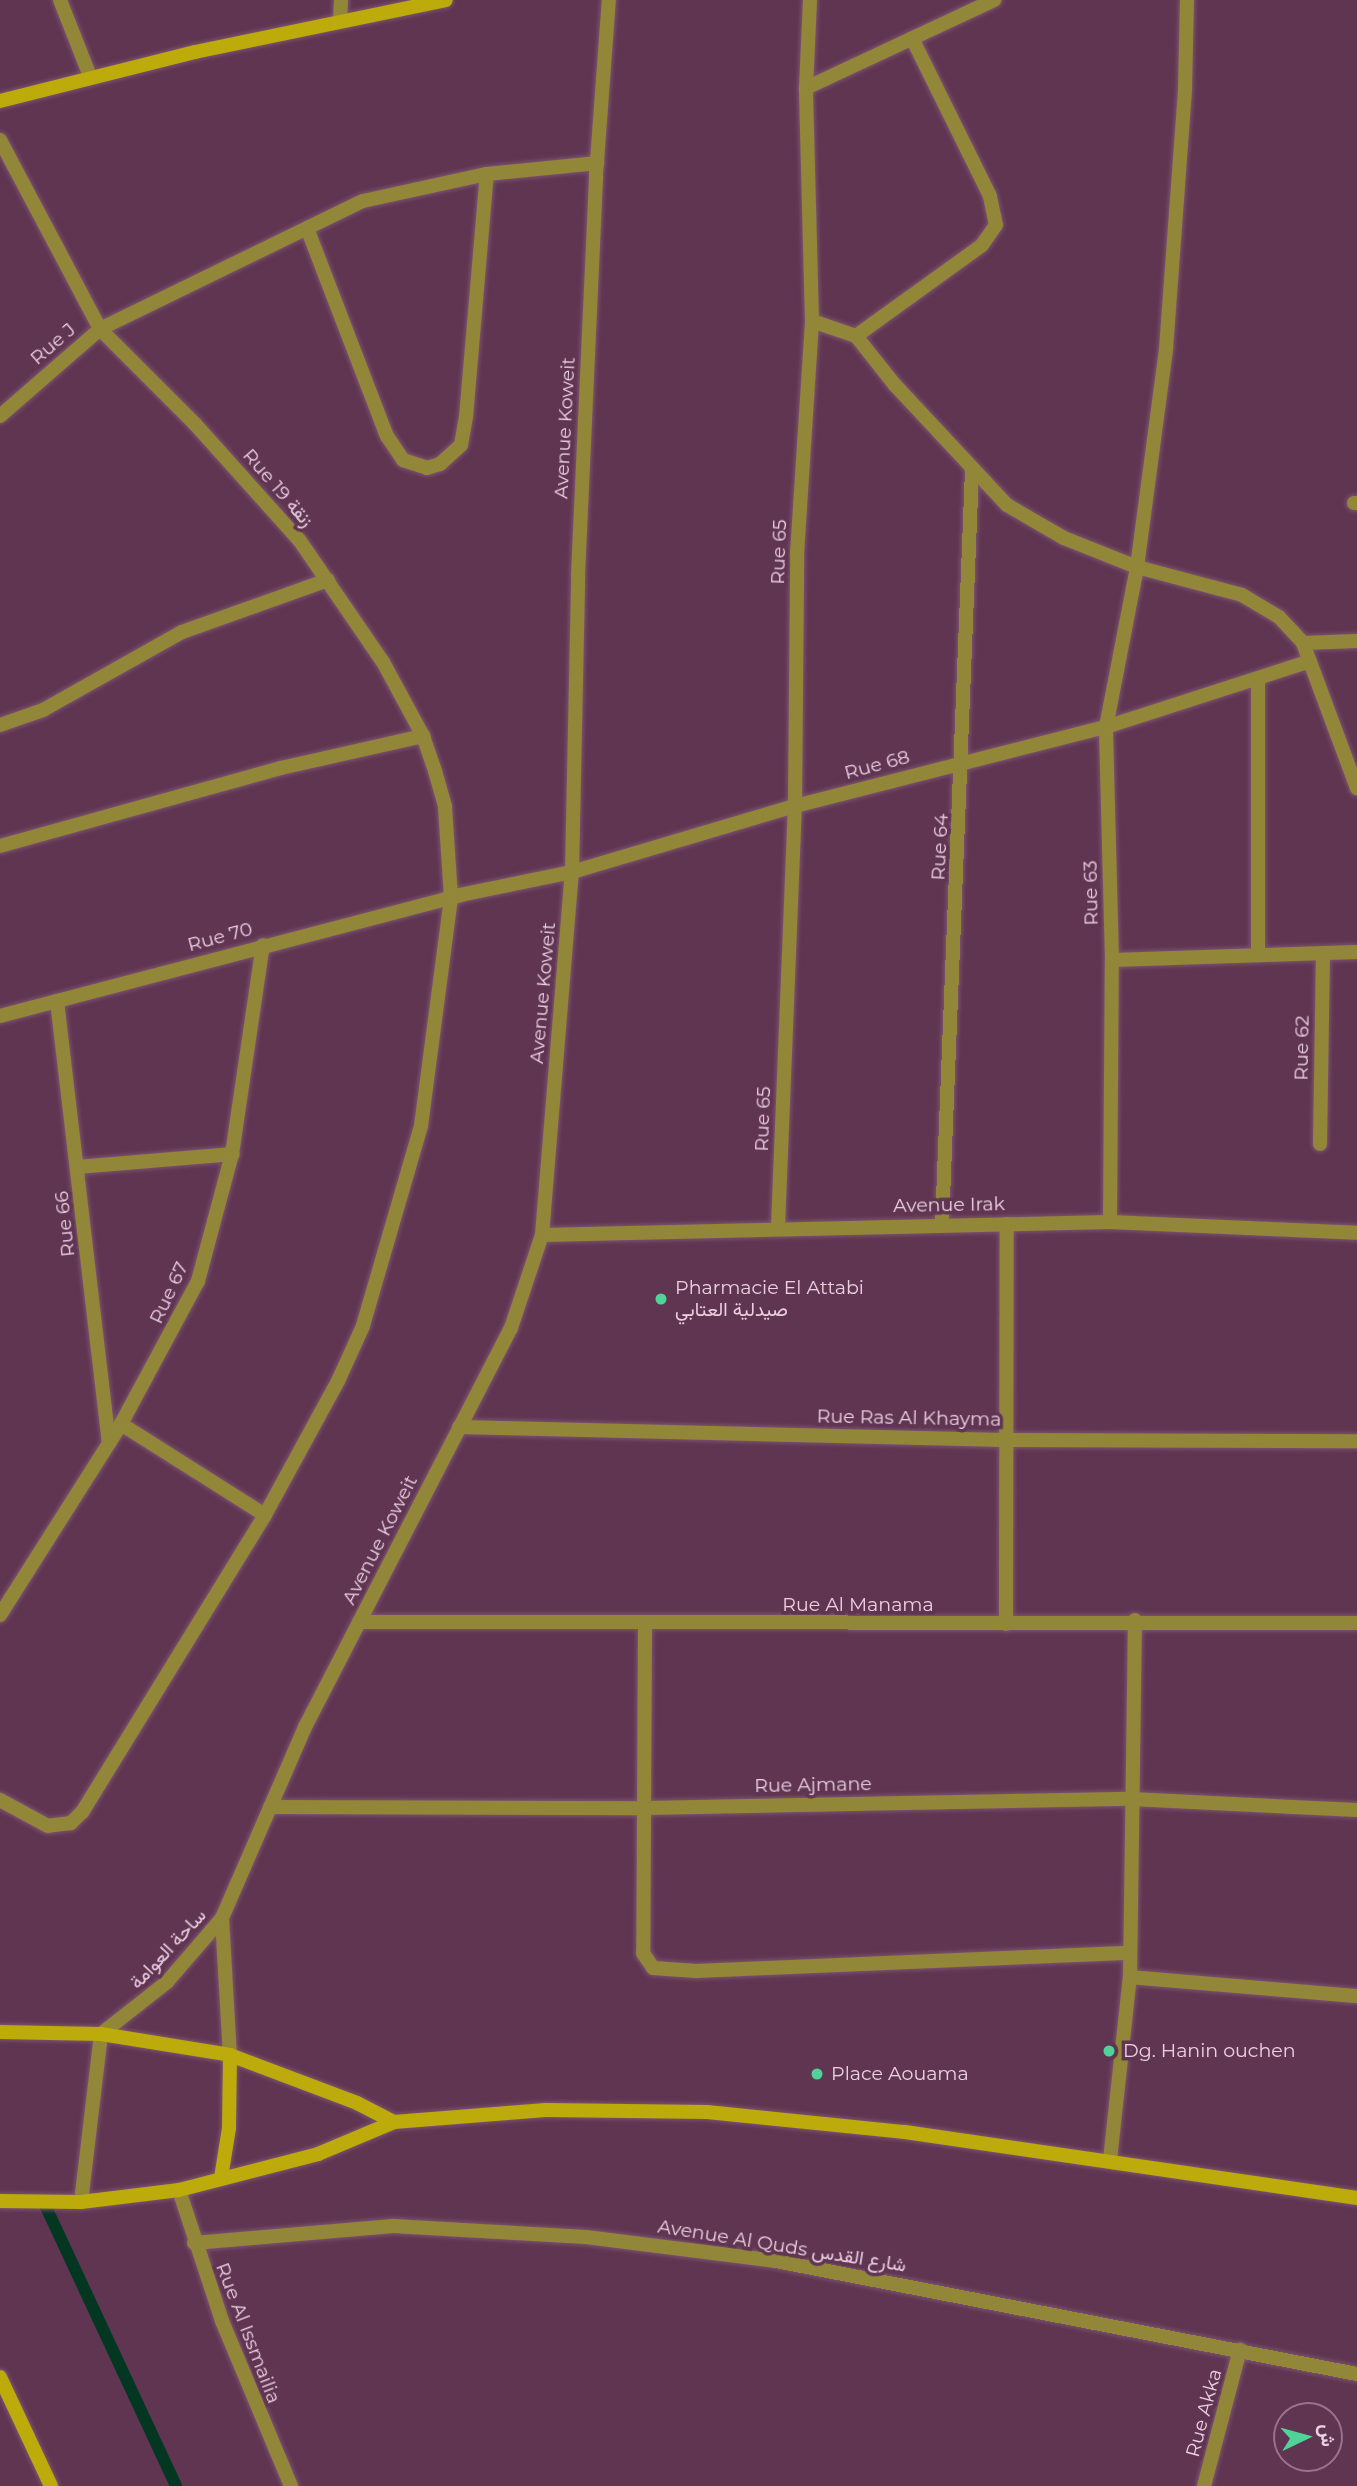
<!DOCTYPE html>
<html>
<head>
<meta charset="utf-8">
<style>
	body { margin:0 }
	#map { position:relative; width:1357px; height:2486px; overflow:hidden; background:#603552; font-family:Montserrat,Vazirmatn,sans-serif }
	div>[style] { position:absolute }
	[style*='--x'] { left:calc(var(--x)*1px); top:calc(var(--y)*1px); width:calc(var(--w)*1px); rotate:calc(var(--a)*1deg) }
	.stream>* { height:12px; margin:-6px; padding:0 6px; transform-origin:6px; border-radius:6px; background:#033722 }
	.roads { filter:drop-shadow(0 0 2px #7c546f) drop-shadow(0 0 2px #7c546f) }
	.lane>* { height:14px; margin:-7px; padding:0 7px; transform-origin:7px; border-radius:7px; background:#928739 }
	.street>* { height:14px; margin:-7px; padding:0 7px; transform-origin:7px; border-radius:7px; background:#928739 }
	.secondary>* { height:14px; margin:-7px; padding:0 7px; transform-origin:7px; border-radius:7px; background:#bdaa0b }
	.dots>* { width:19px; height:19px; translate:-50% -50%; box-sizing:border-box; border:4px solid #603552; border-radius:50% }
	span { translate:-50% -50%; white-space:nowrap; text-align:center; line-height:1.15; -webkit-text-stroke:7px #603552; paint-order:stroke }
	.street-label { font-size:19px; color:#ebd0e1 }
	.poi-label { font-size:19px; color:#ebd0e1 }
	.left { translate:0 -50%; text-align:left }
	.north { position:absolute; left:1273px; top:2402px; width:70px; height:70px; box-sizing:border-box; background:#603552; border:2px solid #98738b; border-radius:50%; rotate:85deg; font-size:19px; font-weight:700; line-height:28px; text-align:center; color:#ebd0e1 }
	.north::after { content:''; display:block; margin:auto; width:24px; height:32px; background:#4fd399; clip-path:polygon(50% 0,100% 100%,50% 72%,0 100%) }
</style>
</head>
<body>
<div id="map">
	<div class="stream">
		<div style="--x:46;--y:2207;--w:308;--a:65"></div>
	</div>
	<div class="roads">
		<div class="lane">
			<div style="--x:307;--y:228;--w:223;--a:69"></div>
			<div style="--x:387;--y:436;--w:29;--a:56"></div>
			<div style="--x:403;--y:460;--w:25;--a:18"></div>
			<div style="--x:427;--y:468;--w:14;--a:-17"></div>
			<div style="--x:440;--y:464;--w:28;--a:-42"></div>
			<div style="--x:461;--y:445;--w:28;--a:-80"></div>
			<div style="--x:466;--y:417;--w:244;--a:-85.1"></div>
			<div style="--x:100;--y:329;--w:292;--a:-26"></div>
			<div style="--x:363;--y:201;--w:127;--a:-12.3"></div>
			<div style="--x:487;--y:174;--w:111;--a:-5.7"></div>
			<div style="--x:856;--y:336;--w:155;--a:-35.8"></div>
			<div style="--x:982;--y:245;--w:24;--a:-55"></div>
			<div style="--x:996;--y:225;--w:30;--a:-102"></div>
			<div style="--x:990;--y:196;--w:176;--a:-116.3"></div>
		</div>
		<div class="street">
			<div style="--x:60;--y:0;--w:82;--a:68.5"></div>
			<div style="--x:340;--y:20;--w:20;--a:-87"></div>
			<div style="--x:806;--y:88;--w:88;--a:-87.4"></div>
			<div style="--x:0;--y:140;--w:214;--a:62.1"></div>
			<div style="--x:100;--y:329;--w:134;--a:45"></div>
			<div style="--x:195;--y:424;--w:157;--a:48.1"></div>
			<div style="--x:300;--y:541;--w:147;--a:55.6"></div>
			<div style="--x:383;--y:662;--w:84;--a:61.6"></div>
			<div style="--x:423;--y:736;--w:37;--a:71"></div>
			<div style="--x:435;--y:771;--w:37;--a:74"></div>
			<div style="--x:445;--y:807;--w:91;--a:86.2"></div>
			<div style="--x:451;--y:898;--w:230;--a:97.5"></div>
			<div style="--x:421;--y:1126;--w:208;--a:106.2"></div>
			<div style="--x:363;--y:1326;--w:60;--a:114.4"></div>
			<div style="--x:338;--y:1381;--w:153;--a:118.6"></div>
			<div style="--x:265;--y:1515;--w:349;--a:121.6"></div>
			<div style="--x:82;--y:1812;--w:16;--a:135"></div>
			<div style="--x:71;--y:1823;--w:23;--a:173"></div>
			<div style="--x:48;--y:1826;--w:55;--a:-151.6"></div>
			<div style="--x:812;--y:321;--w:46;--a:18.8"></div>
			<div style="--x:856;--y:336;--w:63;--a:51.5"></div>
			<div style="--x:895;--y:385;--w:164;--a:47"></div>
			<div style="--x:1007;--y:505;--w:66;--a:30.1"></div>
			<div style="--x:1064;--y:538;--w:79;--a:21.7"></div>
			<div style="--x:1137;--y:567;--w:109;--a:14.9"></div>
			<div style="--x:1242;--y:595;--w:43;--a:30.7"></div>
			<div style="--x:1279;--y:617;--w:35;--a:47"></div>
			<div style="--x:1303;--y:643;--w:155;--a:69.6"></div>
			<div style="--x:0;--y:416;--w:133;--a:-41"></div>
			<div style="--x:1354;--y:503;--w:3;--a:0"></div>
			<div style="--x:1303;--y:643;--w:54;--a:-2.1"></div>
			<div style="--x:1258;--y:680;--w:273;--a:90"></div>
			<div style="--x:0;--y:725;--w:46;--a:-19.2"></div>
			<div style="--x:43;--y:710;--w:159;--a:-29.3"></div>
			<div style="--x:182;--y:632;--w:155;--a:-19.6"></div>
			<div style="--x:0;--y:846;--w:292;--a:-15.5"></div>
			<div style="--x:281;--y:768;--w:146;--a:-12.7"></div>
			<div style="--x:1112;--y:960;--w:245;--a:-1.9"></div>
			<div style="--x:57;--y:1001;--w:445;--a:83.3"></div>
			<div style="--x:0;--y:1016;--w:476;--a:-14.7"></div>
			<div style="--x:460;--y:895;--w:114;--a:-11.6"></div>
			<div style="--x:572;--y:872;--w:233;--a:-16.5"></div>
			<div style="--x:795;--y:806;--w:321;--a:-14.3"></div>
			<div style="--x:1106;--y:727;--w:214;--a:-17.9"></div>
			<div style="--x:1320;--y:1144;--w:191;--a:-89.1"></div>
			<div style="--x:78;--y:1167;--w:155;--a:-4.8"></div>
			<div style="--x:1110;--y:1222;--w:262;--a:-89.6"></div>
			<div style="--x:1112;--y:960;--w:233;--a:-91.5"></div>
			<div style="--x:1106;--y:727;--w:163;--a:-79"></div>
			<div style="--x:1137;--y:567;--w:220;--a:-82.4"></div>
			<div style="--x:1166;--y:349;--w:262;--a:-85.8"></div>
			<div style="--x:1185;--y:88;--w:88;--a:-88.7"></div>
			<div style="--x:942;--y:1224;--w:754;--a:-87.72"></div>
			<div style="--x:778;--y:1227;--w:421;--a:-87.7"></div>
			<div style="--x:795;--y:806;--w:252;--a:-89.5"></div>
			<div style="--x:797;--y:554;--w:233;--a:-86.3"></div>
			<div style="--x:812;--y:321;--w:233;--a:-91.5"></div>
			<div style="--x:806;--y:88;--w:208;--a:-25.1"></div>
			<div style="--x:542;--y:1235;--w:568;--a:-1.31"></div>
			<div style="--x:1110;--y:1222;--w:247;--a:2.5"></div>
			<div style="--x:121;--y:1424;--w:170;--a:32.3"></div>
			<div style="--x:459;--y:1427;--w:546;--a:1.36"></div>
			<div style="--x:1005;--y:1440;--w:352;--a:0.2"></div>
			<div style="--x:0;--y:1615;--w:226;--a:-57.6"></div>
			<div style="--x:121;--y:1424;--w:162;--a:-61.7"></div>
			<div style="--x:198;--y:1281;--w:131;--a:-75"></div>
			<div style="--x:232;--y:1154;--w:211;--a:-81.6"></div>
			<div style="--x:359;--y:1622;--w:998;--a:0.06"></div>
			<div style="--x:1006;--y:1624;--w:400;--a:-89.9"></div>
			<div style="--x:645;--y:1625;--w:328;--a:90.3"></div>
			<div style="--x:643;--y:1953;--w:18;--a:56"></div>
			<div style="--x:653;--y:1968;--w:43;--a:4"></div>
			<div style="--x:696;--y:1971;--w:434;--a:-2.4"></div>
			<div style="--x:270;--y:1807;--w:376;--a:0.2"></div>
			<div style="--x:646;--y:1808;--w:485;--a:-1.1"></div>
			<div style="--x:1131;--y:1799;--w:226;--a:2.8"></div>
			<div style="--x:222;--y:1918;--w:137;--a:86.7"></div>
			<div style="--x:1130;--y:1977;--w:228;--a:4.8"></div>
			<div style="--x:1110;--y:2160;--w:184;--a:-83.8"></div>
			<div style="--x:1130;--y:1977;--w:357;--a:-89.2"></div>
			<div style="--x:179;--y:2190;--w:138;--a:71.8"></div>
			<div style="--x:222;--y:2321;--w:179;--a:67.3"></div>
			<div style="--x:81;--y:2202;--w:169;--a:-83.2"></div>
			<div style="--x:101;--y:2034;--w:84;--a:-38.2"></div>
			<div style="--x:167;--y:1982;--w:84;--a:-49.3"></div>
			<div style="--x:222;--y:1918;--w:208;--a:-66.5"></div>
			<div style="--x:305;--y:1727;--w:449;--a:-62.7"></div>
			<div style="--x:511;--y:1328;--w:98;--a:-71.6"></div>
			<div style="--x:542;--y:1235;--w:364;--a:-85.3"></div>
			<div style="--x:572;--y:872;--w:297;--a:-88.8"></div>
			<div style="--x:578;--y:575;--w:400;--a:-87.4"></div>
			<div style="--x:596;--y:175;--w:175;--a:-85.8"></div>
			<div style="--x:194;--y:2243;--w:200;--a:-4.9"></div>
			<div style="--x:393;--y:2226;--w:193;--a:3.3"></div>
			<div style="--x:586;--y:2237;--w:192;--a:7.2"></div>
			<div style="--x:776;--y:2261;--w:592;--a:11.01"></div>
			<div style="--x:1204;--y:2486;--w:141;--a:-75.2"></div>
		</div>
		<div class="secondary">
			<div style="--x:0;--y:101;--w:201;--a:-14.1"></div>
			<div style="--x:195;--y:52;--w:256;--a:-11.7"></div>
			<div style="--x:0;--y:2032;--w:101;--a:1.1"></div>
			<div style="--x:101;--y:2034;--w:131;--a:9.2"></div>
			<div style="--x:230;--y:2055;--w:136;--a:20.7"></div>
			<div style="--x:357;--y:2103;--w:42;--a:27.2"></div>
			<div style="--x:221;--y:2178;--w:51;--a:-80.9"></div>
			<div style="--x:229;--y:2128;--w:73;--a:-89.2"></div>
			<div style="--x:0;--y:2201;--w:81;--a:0.7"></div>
			<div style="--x:81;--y:2202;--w:99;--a:-7"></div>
			<div style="--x:179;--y:2190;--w:144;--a:-14.5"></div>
			<div style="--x:318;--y:2154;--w:82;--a:-22.8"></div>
			<div style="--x:394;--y:2122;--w:152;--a:-4.5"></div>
			<div style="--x:546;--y:2110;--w:161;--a:0.7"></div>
			<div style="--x:707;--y:2112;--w:199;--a:5.8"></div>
			<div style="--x:905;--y:2132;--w:457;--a:8.3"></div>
			<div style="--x:0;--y:2377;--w:120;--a:64.9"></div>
		</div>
	</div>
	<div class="dots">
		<div style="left:661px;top:1299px;background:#4fd399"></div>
		<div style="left:1109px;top:2051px;background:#4fd399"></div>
		<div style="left:817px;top:2074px;background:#4fd399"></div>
	</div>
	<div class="street-label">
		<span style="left:53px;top:344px;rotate:-41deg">Rue J</span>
		<span style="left:565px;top:428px;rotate:-87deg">Avenue Koweit</span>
		<span style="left:278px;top:488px;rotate:49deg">Rue 19 زنقة</span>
		<span style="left:779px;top:552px;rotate:-88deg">Rue 65</span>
		<span style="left:877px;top:765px;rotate:-15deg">Rue 68</span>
		<span style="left:940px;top:847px;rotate:-87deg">Rue 64</span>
		<span style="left:1091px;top:893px;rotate:-91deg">Rue 63</span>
		<span style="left:220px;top:937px;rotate:-15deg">Rue 70</span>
		<span style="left:543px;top:993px;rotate:-85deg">Avenue Koweit</span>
		<span style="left:1302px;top:1048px;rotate:-89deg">Rue 62</span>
		<span style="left:763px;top:1119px;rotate:-88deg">Rue 65</span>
		<span style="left:949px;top:1205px;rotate:-1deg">Avenue Irak</span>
		<span style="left:65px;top:1224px;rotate:-96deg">Rue 66</span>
		<span style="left:169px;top:1293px;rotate:-65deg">Rue 67</span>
		<span style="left:909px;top:1418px;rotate:1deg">Rue Ras Al Khayma</span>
		<span style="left:380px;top:1540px;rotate:-63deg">Avenue Koweit</span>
		<span style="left:858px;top:1605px">Rue Al Manama</span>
		<span style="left:813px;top:1785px;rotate:-1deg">Rue Ajmane</span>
		<span style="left:168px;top:1949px;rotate:-47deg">ساحة العوامة</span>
		<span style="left:782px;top:2246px;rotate:9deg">Avenue Al Quds شارع القدس</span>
		<span style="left:248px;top:2333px;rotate:69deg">Rue Al Issmailia</span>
		<span style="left:1204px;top:2413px;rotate:-75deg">Rue Akka</span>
	</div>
	<div class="poi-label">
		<span class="left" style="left:675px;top:1299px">Pharmacie El Attabi<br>صيدلية العتابي</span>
		<span class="left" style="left:1123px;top:2051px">Dg. Hanin ouchen</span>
		<span class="left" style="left:831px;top:2074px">Place Aouama</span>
	</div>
	<div class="north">ش</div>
</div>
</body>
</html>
